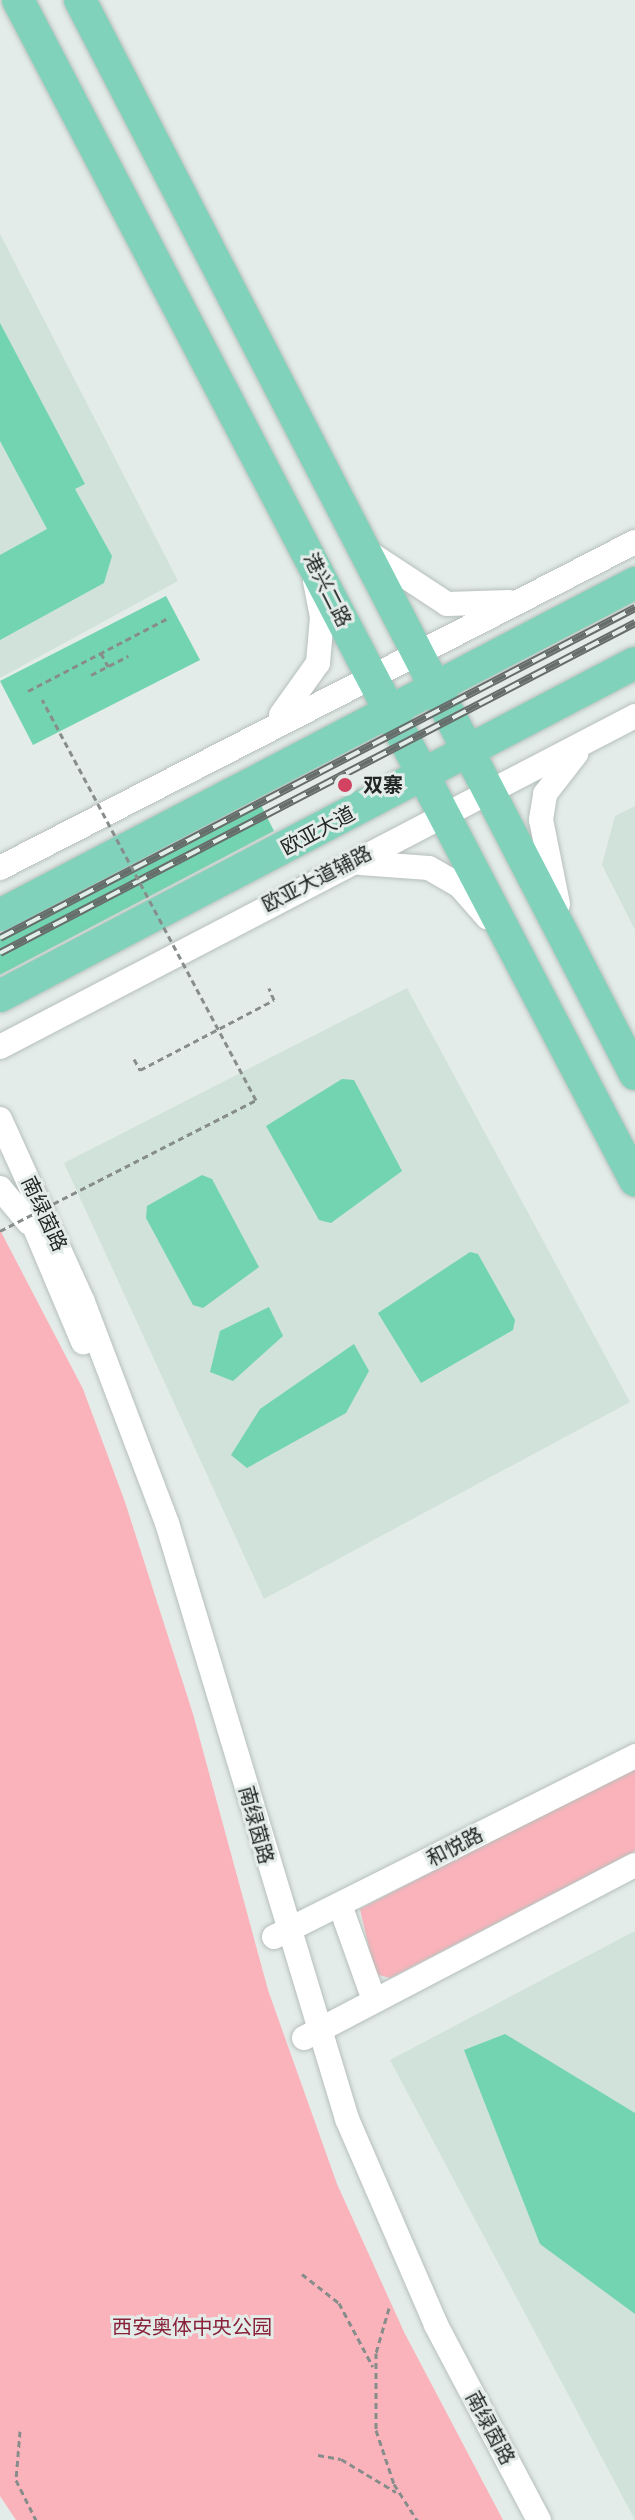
<!DOCTYPE html>
<html>
<head>
<meta charset="utf-8">
<style>
	body { margin:0 }
	#map { position:relative; width:635px; height:2520px; overflow:hidden; background:#e3ece8; font-family:"DejaVu Sans","Noto Sans SC",sans-serif }
	div>[style] { position:absolute }
	[style*='--x'] { left:calc(var(--x)*1px); top:calc(var(--y)*1px); width:calc(var(--w)*1px); rotate:calc(var(--a)*1deg) }
	.built>* { inset:0; background:#d0e2da }
	.green>* { inset:0; background:#fbb3bb }
	.building>* { inset:0; background:#72d4b0 }
	.path>* { height:3px; margin-top:-1.5px; transform-origin:0; background:repeating-linear-gradient(90deg,#878d8a 0 6px,transparent 0 10px) }
	.roads { filter:drop-shadow(0 0 2px #b6bfbb) drop-shadow(0 0 2px #b6bfbb) }
	.minor>* { height:24px; margin:-12px; padding:0 12px; transform-origin:12px; border-radius:12px; background:#fff }
	.major>* { height:32px; margin:-16px; padding:0 16px; transform-origin:16px; border-radius:16px; background:#80d3ba }
	.rail>* { height:8px; margin-top:-4px; transform-origin:0; background:repeating-linear-gradient(90deg,#e3ece8 0 15px,#676d6b 0 30px); box-sizing:border-box; border-block:2px solid #676d6b }
	.path-bridge>* { height:3px; margin-top:-1.5px; transform-origin:0; background:repeating-linear-gradient(90deg,#878d8a 0 6px,transparent 0 10px) }
	.dots>* { width:22px; height:22px; translate:-50% -50%; box-sizing:border-box; border:4px solid #e3ece8; border-radius:50% }
	span { translate:-50% -50%; white-space:nowrap; text-align:center; line-height:1.15; -webkit-text-stroke:6px #e3ece8; paint-order:stroke }
	.street-label { font-size:20px; color:#222624 }
	.poi-label { font-size:20px; color:#222624; font-weight:700 }
	.left { translate:0 -50%; text-align:left }
	.park-label { font-size:20px; color:#882139 }
</style>
</head>
<body>
<div id="map">
	<div class="built">
		<div style="clip-path:polygon(0 234px,178px 581px,0 678px)"></div>
		<div style="clip-path:polygon(635px 806px,635px 930px,602px 865px,615px 816px)"></div>
		<div style="clip-path:polygon(407px 988px,630px 1402px,264px 1599px,64px 1163px)"></div>
		<div style="clip-path:polygon(635px 1931px,635px 2520px,390px 2060px)"></div>
	</div>
	<div class="green">
		<div style="clip-path:polygon(0 1230px,83px 1389px,125px 1502px,193px 1714px,268px 1990px,337px 2184px,404px 2332px,503px 2520px,16px 2520px,0 2496px)"></div>
		<div style="clip-path:polygon(635px 1767px,635px 1851px,390px 1978px,375px 1974px,360px 1909px)"></div>
	</div>
	<div class="building">
		<div style="clip-path:polygon(0 323px,85px 484px,75px 489px,112px 556px,104px 583px,0 640px,0 555px,47px 529px,0 441px)"></div>
		<div style="clip-path:polygon(166px 596px,200px 660px,33px 745px,0 681px)"></div>
		<div style="clip-path:polygon(259px 801px,274px 831px,0 975px,0 934px)"></div>
		<div style="clip-path:polygon(342px 1079px,354px 1080px,402px 1171px,331px 1223px,319px 1220px,266px 1126px)"></div>
		<div style="clip-path:polygon(202px 1175px,212px 1179px,259px 1267px,203px 1308px,193px 1305px,146px 1218px,147px 1206px)"></div>
		<div style="clip-path:polygon(470px 1252px,478px 1254px,515px 1320px,513px 1330px,421px 1383px,378px 1313px)"></div>
		<div style="clip-path:polygon(269px 1307px,283px 1336px,233px 1381px,210px 1372px,220px 1331px)"></div>
		<div style="clip-path:polygon(354px 1344px,369px 1371px,346px 1413px,247px 1468px,231px 1455px,260px 1409px)"></div>
		<div style="clip-path:polygon(505px 2034px,635px 2113px,635px 2314px,540px 2244px,464px 2050px)"></div>
	</div>
	<div class="path">
		<div style="--x:101;--y:653;--w:15;--a:62"></div>
		<div style="--x:91;--y:675;--w:42;--a:-27.2"></div>
		<div style="--x:28;--y:691;--w:160;--a:-27.5"></div>
		<div style="--x:134;--y:1059;--w:13;--a:61"></div>
		<div style="--x:140;--y:1070;--w:151;--a:-27.6"></div>
		<div style="--x:274;--y:1000;--w:13;--a:-113"></div>
		<div style="--x:302;--y:2274;--w:47;--a:38.1"></div>
		<div style="--x:339;--y:2303;--w:72;--a:62"></div>
		<div style="--x:389;--y:2308;--w:47;--a:106.1"></div>
		<div style="--x:376;--y:2353;--w:77;--a:90"></div>
		<div style="--x:376;--y:2430;--w:57;--a:71.6"></div>
		<div style="--x:394;--y:2484;--w:43;--a:57.4"></div>
		<div style="--x:20;--y:2431;--w:49;--a:94.7"></div>
		<div style="--x:16;--y:2480;--w:45;--a:63.4"></div>
		<div style="--x:318;--y:2455;--w:23;--a:10"></div>
		<div style="--x:341;--y:2459;--w:64;--a:31"></div>
	</div>
	<div class="roads">
		<div class="minor">
			<div style="--x:374;--y:556;--w:87;--a:33.3"></div>
			<div style="--x:447;--y:604;--w:62;--a:-1.8"></div>
			<div style="--x:281;--y:715;--w:64;--a:-54.6"></div>
			<div style="--x:318;--y:663;--w:46;--a:-85"></div>
			<div style="--x:322;--y:617;--w:36;--a:-101"></div>
			<div style="--x:360;--y:863;--w:69;--a:4.1"></div>
			<div style="--x:429;--y:868;--w:34;--a:30"></div>
			<div style="--x:459;--y:885;--w:43;--a:48.8"></div>
			<div style="--x:0;--y:868;--w:714;--a:-27.18"></div>
			<div style="--x:558;--y:904;--w:86;--a:-101.4"></div>
			<div style="--x:541;--y:820;--w:26;--a:-81"></div>
			<div style="--x:545;--y:794;--w:51;--a:-52.2"></div>
			<div style="--x:0;--y:1047;--w:716;--a:-27.53"></div>
			<div style="--x:0;--y:1119;--w:201;--a:65.6"></div>
			<div style="--x:83;--y:1302;--w:236;--a:69.2"></div>
			<div style="--x:167;--y:1523;--w:623;--a:73.19"></div>
			<div style="--x:347;--y:2119;--w:224;--a:66.6"></div>
			<div style="--x:436;--y:2325;--w:221;--a:62.2"></div>
			<div style="--x:0;--y:1188;--w:45;--a:50.4"></div>
			<div style="--x:26;--y:1207;--w:147;--a:67.1"></div>
			<div style="--x:340;--y:1905;--w:101;--a:70.3"></div>
			<div style="--x:274;--y:1937;--w:404;--a:-26.6"></div>
			<div style="--x:304;--y:2038;--w:373;--a:-27.6"></div>
		</div>
		<div class="major">
			<div style="--x:18;--y:0;--w:1332;--a:62.4"></div>
			<div style="--x:80;--y:0;--w:1209;--a:62.67"></div>
			<div style="--x:0;--y:915;--w:717;--a:-27.6"></div>
			<div style="--x:0;--y:996;--w:717;--a:-27.67"></div>
		</div>
	</div>
	<div class="rail">
		<div style="--x:0;--y:938;--w:716;--a:-27.46"></div>
		<div style="--x:0;--y:953;--w:716;--a:-27.46"></div>
	</div>
	<div class="path-bridge">
		<div style="--x:0;--y:1231;--w:288;--a:-27.1"></div>
		<div style="--x:256;--y:1100;--w:454;--a:-118.1"></div>
	</div>
	<div class="dots">
		<div style="left:345px;top:785px;background:#d24261"></div>
	</div>
	<div class="street-label">
		<span style="left:327px;top:590px;rotate:63deg">港兴二路</span>
		<span style="left:318px;top:831px;rotate:-28deg">欧亚大道</span>
		<span style="left:317px;top:879px;rotate:-27deg">欧亚大道辅路</span>
		<span style="left:44px;top:1214px;rotate:65deg">南绿茵路</span>
		<span style="left:256px;top:1825px;rotate:75deg">南绿茵路</span>
		<span style="left:455px;top:1847px;rotate:-27deg">和悦路</span>
		<span style="left:490px;top:2428px;rotate:62deg">南绿茵路</span>
	</div>
	<div class="poi-label">
		<span class="left" style="left:363px;top:785px">双寨</span>
	</div>
	<div class="park-label">
		<span style="left:192px;top:2327px">西安奥体中央公园</span>
	</div>
</div>
</body>
</html>
